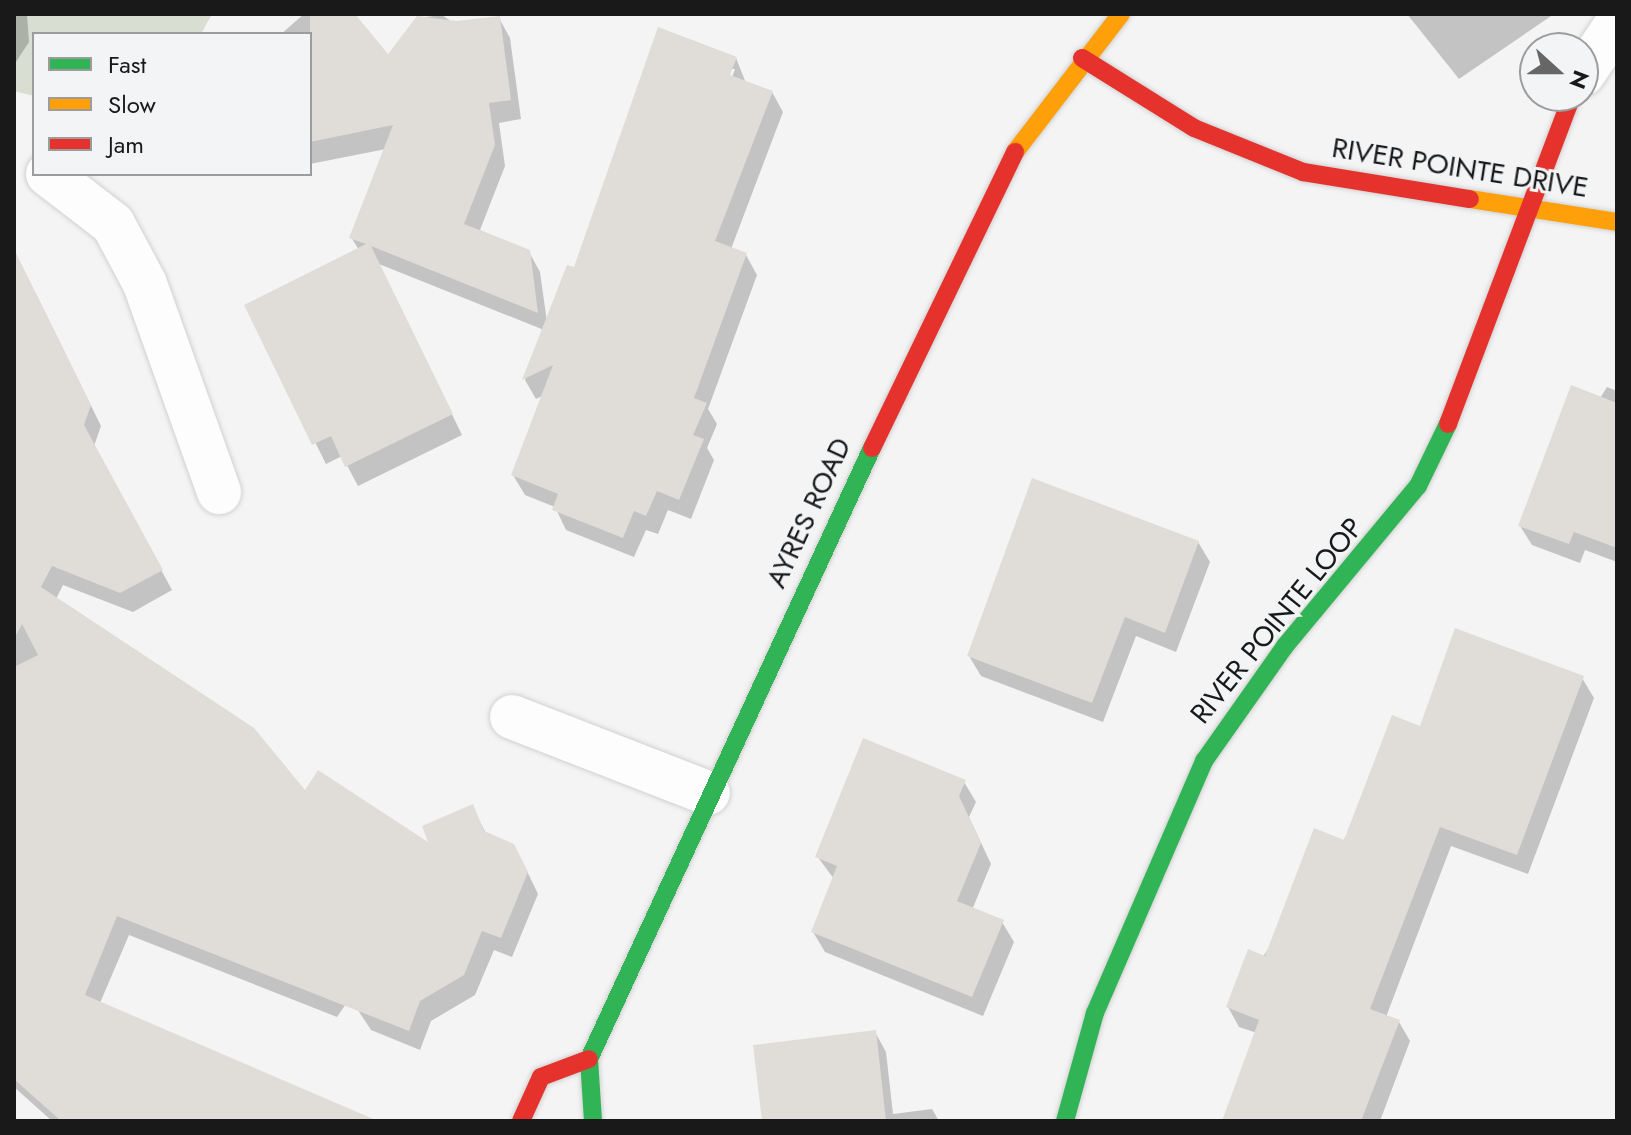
<!DOCTYPE html>
<html>
<head>
<meta charset="utf-8">
<style>
	body { margin:0 }
	#map { position:relative; width:1631px; height:1135px; overflow:hidden; background:#f4f4f4; font-family:Jost,sans-serif }
	div>[style] { position:absolute }
	[style*='--x'] { left:calc(var(--x)*1px); top:calc(var(--y)*1px); width:calc(var(--w)*1px); rotate:calc(var(--a)*1deg) }
	.green>* { inset:0; background:#d8ded2 }
	.shadow>* { inset:0; background:#0003 }
	.building>* { inset:0; background:#e0dcd7 }
	.roads { filter:drop-shadow(0 0 2px #d1d1d1) drop-shadow(0 0 2px #d1d1d1) }
	.street>* { height:44px; margin:-22px; padding:0 22px; transform-origin:22px; border-radius:22px; background:#fdfdfd }
	.fast>* { height:18px; margin:-9px; padding:0 9px; transform-origin:9px; border-radius:9px; background:#30b455 }
	.slow>* { height:18px; margin:-9px; padding:0 9px; transform-origin:9px; border-radius:9px; background:#ff9f0a }
	.jam>* { height:18px; margin:-9px; padding:0 9px; transform-origin:9px; border-radius:9px; background:#e5322d }
	span { translate:-50% -50%; white-space:nowrap; text-align:center; line-height:1.15; -webkit-text-stroke:6px #f3f4f5; paint-order:stroke }
	.street-label { font-size:28px; color:#19191a }
	.frame { position:absolute; inset:0; border:16px solid #19191a; pointer-events:none }
	.legend { position:absolute; left:32px; top:32px; width:280px; height:144px; box-sizing:border-box; background:#f3f4f5; border:2px solid #9c9c9d; margin:0; padding:10px 14px; list-style:none; font-size:24px; color:#19191a }
	.legend li { display:flex; align-items:center; gap:16px; height:40px }
	.legend b { width:40px; border:2px solid #9c9c9d }
	.north { position:absolute; left:1519px; top:32px; width:80px; height:80px; box-sizing:border-box; background:#f3f4f5; border:2px solid #9c9c9d; border-radius:50%; rotate:111deg; font-size:22px; font-weight:700; line-height:32px; text-align:center; color:#19191a }
	.north::after { content:''; display:block; margin:auto; width:28px; height:36px; background:#666; clip-path:polygon(50% 0,100% 100%,50% 72%,0 100%) }
</style>
</head>
<body>
<div id="map">
	<div class="green">
		<div style="clip-path:polygon(14px 14px,212px 14px,201px 34px,34px 34px,34px 96px,14px 91px)"></div>
	</div>
	<div class="shadow">
		<div style="clip-path:polygon(14px 14px,27px 14px,29px 42px,14px 65px)"></div>
		<div style="clip-path:polygon(evenodd,304px 14px,352px 14px,388px 57px,418px 18px,442px 15px,455px 24px,499px 18px,510px 38px,521px 119px,499px 123px,505px 166px,480px 230px,529px 252px,540px 272px,547px 322px,575px 270px,736px 58px,746px 83px,772px 92px,783px 112px,731px 249px,746px 255px,757px 275px,708px 409px,717px 424px,707px 448px,714px 460px,691px 519px,668px 510px,658px 534px,646px 530px,634px 557px,566px 530px,555px 507px,525px 495px,513px 475px,544px 395px,536px 399px,525px 380px,544px 330px,379px 264px,462px 435px,358px 486px,342px 456px,326px 464px,247px 306px,359px 250px,351px 237px,386px 149px,310px 164px,310px 34px,281px 34px,304px 14px,730px 69px,735px 69px,729px 85px,730px 69px)"></div>
		<div style="clip-path:polygon(1407px 14px,1554px 14px,1459px 79px)"></div>
		<div style="clip-path:polygon(14px 271px,36px 294px,101px 426px,94px 446px,172px 590px,133px 612px,63px 585px,56px 599px,305px 793px,431px 847px,472px 807px,487px 835px,525px 867px,538px 894px,512px 957px,494px 950px,475px 995px,431px 1021px,420px 1050px,371px 1030px,350px 998px,337px 1017px,129px 935px,100px 1003px,268px 1121px,52px 1121px,14px 1087px)"></div>
		<div style="clip-path:polygon(1607px 387px,1617px 391px,1617px 562px,1585px 550px,1580px 563px,1532px 545px,1520px 526px)"></div>
		<div style="clip-path:polygon(1198px 542px,1210px 562px,1176px 652px,1136px 636px,1103px 722px,981px 676px,969px 656px)"></div>
		<div style="clip-path:polygon(1582px 678px,1594px 698px,1528px 874px,1451px 846px,1386px 1017px,1399px 1022px,1410px 1041px,1380px 1121px,1224px 1121px,1257px 1033px,1239px 1027px,1228px 1007px,1421px 728px)"></div>
		<div style="clip-path:polygon(964px 782px,976px 802px,969px 817px,991px 864px,972px 910px,1002px 922px,1014px 942px,983px 1016px,825px 952px,813px 932px,834px 879px,817px 856px)"></div>
		<div style="clip-path:polygon(875px 1032px,886px 1052px,893px 1114px,932px 1109px,939px 1121px,764px 1121px)"></div>
	</div>
	<div class="building">
		<div style="clip-path:polygon(310px 14px,355px 14px,388px 54px,417px 16px,456px 21px,500px 16px,511px 100px,489px 103px,495px 145px,464px 224px,530px 250px,538px 313px,371px 246px,453px 414px,345px 467px,331px 436px,312px 445px,244px 305px,366px 244px,349px 238px,393px 125px,310px 142px)"></div>
		<div style="clip-path:polygon(658px 27px,737px 57px,730px 75px,773px 91px,715px 241px,747px 253px,694px 398px,707px 403px,693px 435px,704px 439px,679px 500px,657px 491px,646px 516px,634px 511px,623px 538px,552px 510px,558px 494px,511px 475px,553px 365px,522px 380px,567px 265px,574px 267px)"></div>
		<div style="clip-path:polygon(14px 249px,91px 405px,84px 425px,163px 570px,120px 593px,52px 566px,41px 587px,254px 728px,305px 790px,318px 770px,428px 842px,422px 826px,473px 804px,484px 831px,514px 844px,528px 872px,501px 938px,482px 931px,464px 975px,420px 1001px,409px 1031px,117px 916px,85px 995px,378px 1121px,61px 1121px,14px 1079px,14px 667px,38px 655px,22px 624px,14px 639px)"></div>
		<div style="clip-path:polygon(1571px 385px,1617px 403px,1617px 548px,1574px 532px,1569px 544px,1518px 526px)"></div>
		<div style="clip-path:polygon(1032px 478px,1199px 541px,1165px 633px,1125px 617px,1092px 703px,967px 656px)"></div>
		<div style="clip-path:polygon(1455px 628px,1584px 676px,1517px 855px,1440px 827px,1370px 1009px,1400px 1020px,1361px 1121px,1222px 1121px,1259px 1020px,1226px 1007px,1248px 949px,1265px 956px,1314px 828px,1344px 840px,1392px 715px,1420px 726px)"></div>
		<div style="clip-path:polygon(863px 738px,966px 780px,959px 796px,981px 843px,957px 901px,1004px 920px,972px 997px,811px 932px,837px 866px,815px 857px)"></div>
		<div style="clip-path:polygon(876px 1030px,886px 1121px,762px 1121px,753px 1045px)"></div>
	</div>
	<div class="roads">
		<div class="street">
			<div style="--x:1583;--y:74;--w:60;--a:-55.8"></div>
			<div style="--x:48;--y:174;--w:82;--a:37.6"></div>
			<div style="--x:113;--y:224;--w:68;--a:61.9"></div>
			<div style="--x:145;--y:284;--w:221;--a:70.4"></div>
			<div style="--x:512;--y:717;--w:210;--a:21.2"></div>
		</div>
		<div class="fast">
			<div style="--x:593;--y:1121;--w:62;--a:-93.7"></div>
			<div style="--x:589;--y:1059;--w:673;--a:-65.15"></div>
			<div style="--x:1065;--y:1121;--w:112;--a:-74.5"></div>
			<div style="--x:1095;--y:1013;--w:275;--a:-66.6"></div>
			<div style="--x:1204;--y:761;--w:141;--a:-54.8"></div>
			<div style="--x:1285;--y:646;--w:208;--a:-50.3"></div>
			<div style="--x:1418;--y:486;--w:69;--a:-64.2"></div>
		</div>
		<div class="slow">
			<div style="--x:1015;--y:152;--w:174;--a:-52.5"></div>
			<div style="--x:1470;--y:199;--w:149;--a:8.9"></div>
		</div>
		<div class="jam">
			<div style="--x:1082;--y:58;--w:132;--a:32"></div>
			<div style="--x:1194;--y:128;--w:118;--a:22"></div>
			<div style="--x:1303;--y:172;--w:169;--a:9.2"></div>
			<div style="--x:1448;--y:424;--w:351;--a:-69.3"></div>
			<div style="--x:872;--y:448;--w:329;--a:-64.2"></div>
			<div style="--x:521;--y:1121;--w:48;--a:-65.6"></div>
			<div style="--x:541;--y:1077;--w:51;--a:-20.6"></div>
		</div>
	</div>
	<div class="street-label">
		<span style="left:1460px;top:168px;rotate:9deg">RIVER POINTE DRIVE</span>
		<span style="left:809px;top:513px;rotate:-65deg">AYRES ROAD</span>
		<span style="left:1277px;top:621px;rotate:-51deg">RIVER POINTE LOOP</span>
	</div>
	<div class="frame"></div>
	<ul class="legend">
	<li><b style="height:10px;background:#30b455"></b>Fast</li>
	<li><b style="height:10px;background:#ff9f0a"></b>Slow</li>
	<li><b style="height:10px;background:#e5322d"></b>Jam</li>
	</ul>
	<div class="north">N</div>
</div>
</body>
</html>
